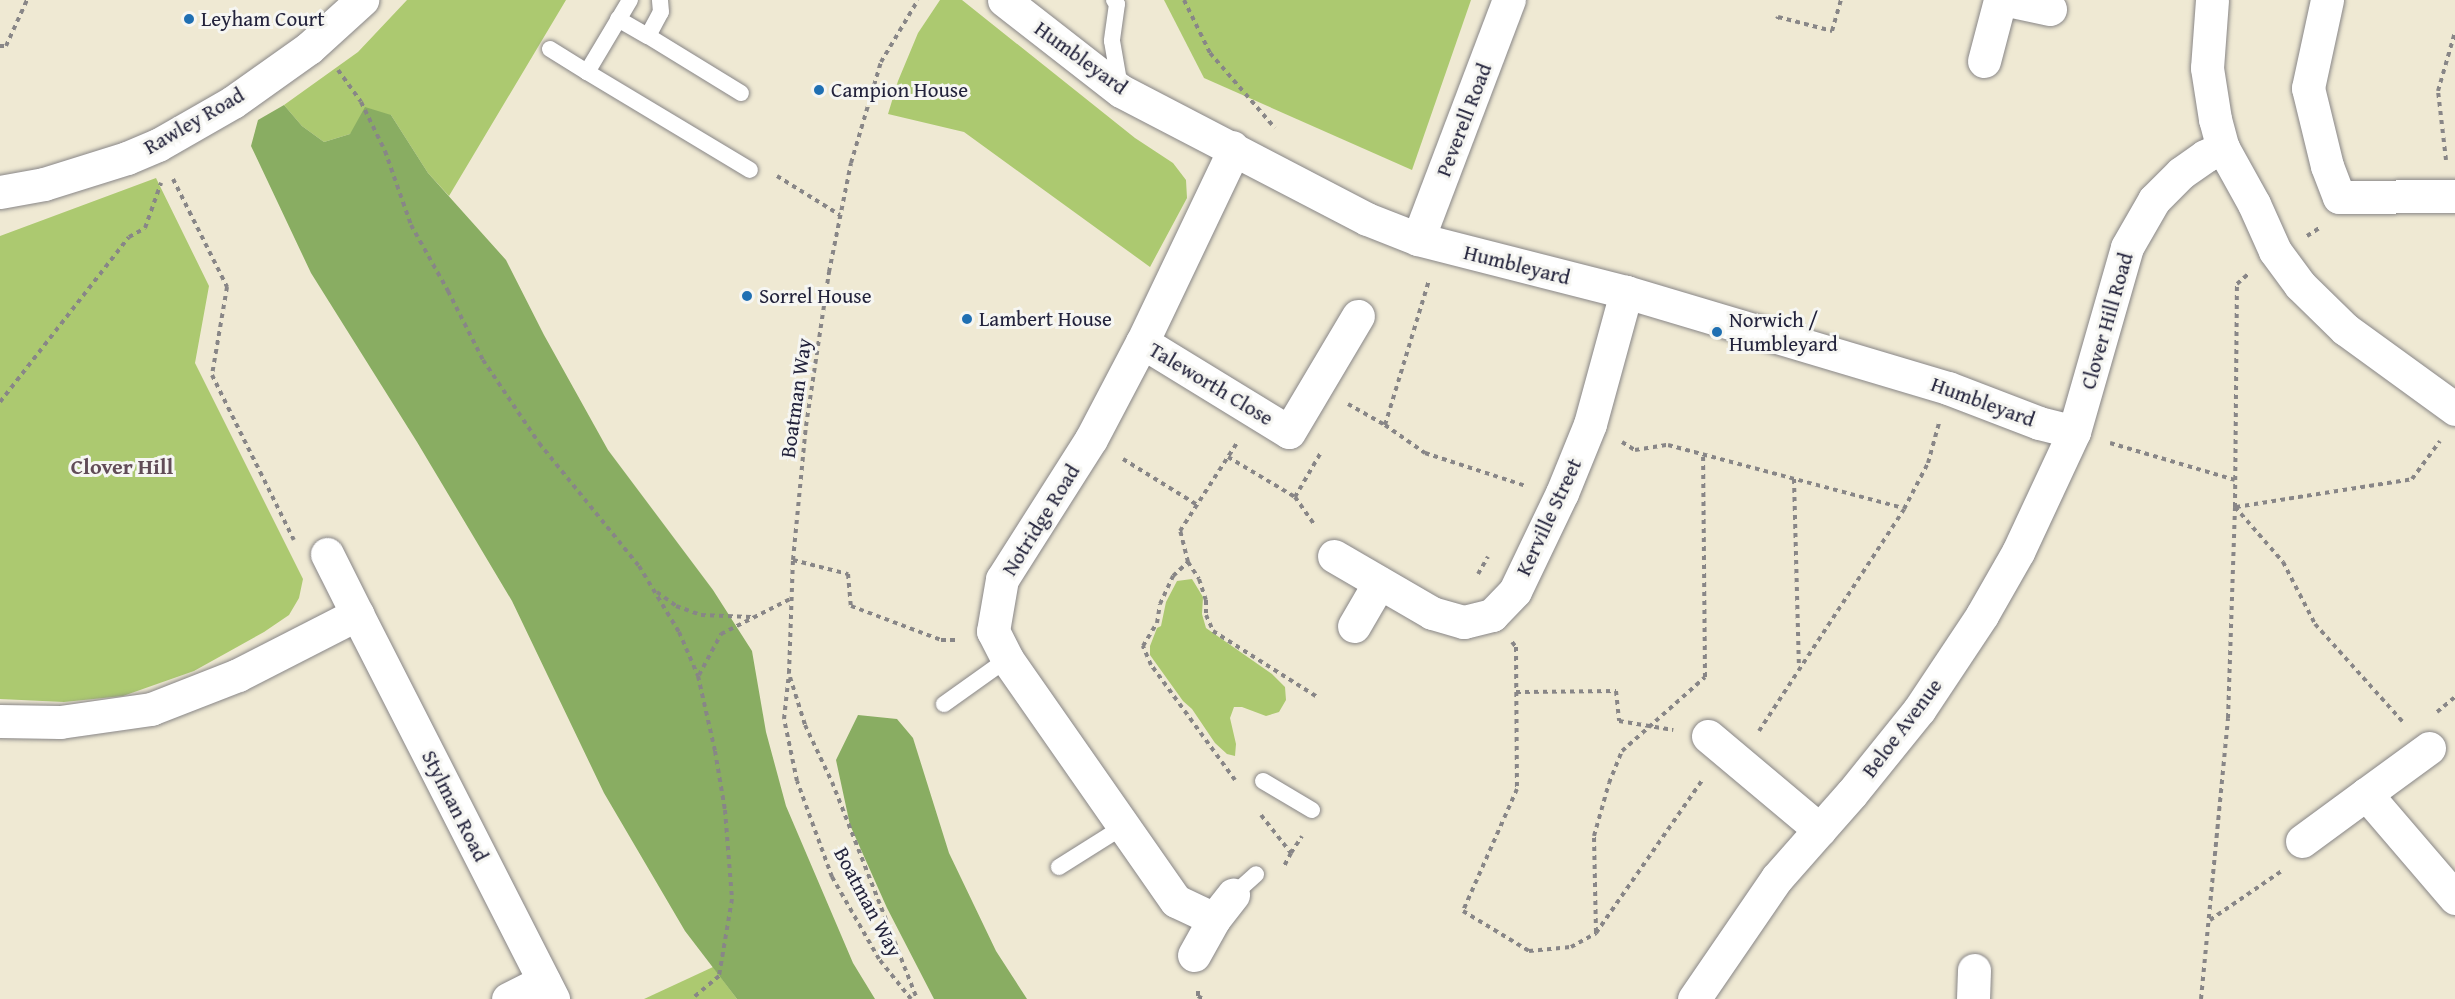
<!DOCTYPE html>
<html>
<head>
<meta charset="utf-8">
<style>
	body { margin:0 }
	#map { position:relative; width:2455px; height:999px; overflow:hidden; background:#efe9d3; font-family:"Gentium Book Plus",serif }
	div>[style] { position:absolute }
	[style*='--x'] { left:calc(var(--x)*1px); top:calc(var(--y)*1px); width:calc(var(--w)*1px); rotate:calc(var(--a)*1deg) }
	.green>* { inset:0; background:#acc970 }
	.forest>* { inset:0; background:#89ad62 }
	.path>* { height:4px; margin-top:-2px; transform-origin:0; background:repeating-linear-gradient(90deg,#888687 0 4.5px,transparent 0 9px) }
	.roads { filter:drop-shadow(0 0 2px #888687) drop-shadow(0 0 2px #888687) }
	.lane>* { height:16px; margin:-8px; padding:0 8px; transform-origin:8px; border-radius:8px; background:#fff }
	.street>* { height:33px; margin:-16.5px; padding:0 16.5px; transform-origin:16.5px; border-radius:16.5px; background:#fff }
	.dots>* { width:16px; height:16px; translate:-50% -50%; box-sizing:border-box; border:3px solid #f6f6f2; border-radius:50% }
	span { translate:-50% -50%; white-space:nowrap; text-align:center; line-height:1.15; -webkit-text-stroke:6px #f6f6f2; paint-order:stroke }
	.poi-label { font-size:21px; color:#22223b }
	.left { translate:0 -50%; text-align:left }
	.street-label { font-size:21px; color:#22223b }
	.neighbourhood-label { font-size:22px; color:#614c57; font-weight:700 }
</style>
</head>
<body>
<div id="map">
	<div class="green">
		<div style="clip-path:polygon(407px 0,566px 0,449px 196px,428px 173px,391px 115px,350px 134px,324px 142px,302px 126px,284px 105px,358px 52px)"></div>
		<div style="clip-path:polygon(940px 0,962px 0,1135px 138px,1173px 163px,1186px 180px,1187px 198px,1150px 267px,964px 132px,888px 114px,898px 81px,918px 33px)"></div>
		<div style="clip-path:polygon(1164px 0,1471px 0,1412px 170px,1204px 78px)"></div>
		<div style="clip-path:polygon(156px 178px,209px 286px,195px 363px,303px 579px,299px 598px,289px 615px,264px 632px,194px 671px,123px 696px,64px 702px,0 699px,0 236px)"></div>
		<div style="clip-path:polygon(1192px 579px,1203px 597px,1202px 614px,1206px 628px,1272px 674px,1285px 687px,1286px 700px,1279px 712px,1266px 716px,1242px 707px,1234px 707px,1230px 718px,1236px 744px,1235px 756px,1227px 754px,1215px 743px,1192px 709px,1183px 701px,1150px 655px,1150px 646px,1157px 628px,1161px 626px,1166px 602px,1177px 581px)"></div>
		<div style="clip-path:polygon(713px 967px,737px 999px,644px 999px)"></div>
	</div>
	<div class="forest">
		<div style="clip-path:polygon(284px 105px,302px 126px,324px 142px,350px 134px,365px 107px,391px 115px,428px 173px,506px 260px,544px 335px,608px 450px,713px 590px,752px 651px,766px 732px,786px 806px,853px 963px,875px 999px,737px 999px,685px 931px,604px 793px,512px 601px,417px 442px,311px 273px,251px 146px,258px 120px)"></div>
		<div style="clip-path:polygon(858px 715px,897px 719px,913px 738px,949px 853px,996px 951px,1027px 999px,934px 999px,887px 908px,850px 825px,836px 760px)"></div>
	</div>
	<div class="path">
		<div style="--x:1184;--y:0;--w:59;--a:63.9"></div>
		<div style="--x:1210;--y:53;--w:99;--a:49.1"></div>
		<div style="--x:1777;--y:19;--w:2;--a:-63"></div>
		<div style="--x:1778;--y:17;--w:56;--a:14.5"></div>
		<div style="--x:1832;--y:31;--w:32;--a:-74"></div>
		<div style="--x:0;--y:46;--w:6;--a:0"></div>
		<div style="--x:6;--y:46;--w:51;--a:-65.5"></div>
		<div style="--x:338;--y:70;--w:39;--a:54"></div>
		<div style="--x:361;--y:102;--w:55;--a:63.9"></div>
		<div style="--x:385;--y:151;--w:78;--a:70.6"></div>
		<div style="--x:411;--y:225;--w:76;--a:60.7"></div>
		<div style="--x:448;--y:291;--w:77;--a:63.1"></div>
		<div style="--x:483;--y:360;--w:100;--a:56"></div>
		<div style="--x:539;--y:443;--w:159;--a:50.9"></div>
		<div style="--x:639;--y:566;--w:77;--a:58.8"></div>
		<div style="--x:679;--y:632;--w:48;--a:66.6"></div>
		<div style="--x:698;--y:676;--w:77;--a:77.2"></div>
		<div style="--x:715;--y:751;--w:60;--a:80.4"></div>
		<div style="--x:725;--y:810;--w:89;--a:85.5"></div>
		<div style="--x:732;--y:899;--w:78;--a:99.6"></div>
		<div style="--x:719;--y:976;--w:35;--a:140"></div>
		<div style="--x:2446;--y:160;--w:69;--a:-96.6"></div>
		<div style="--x:2438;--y:91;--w:61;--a:-73.9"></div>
		<div style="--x:777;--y:176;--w:74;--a:31.8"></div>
		<div style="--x:173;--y:179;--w:121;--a:63.4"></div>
		<div style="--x:227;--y:287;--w:89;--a:99.7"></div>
		<div style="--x:212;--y:375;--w:184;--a:63.6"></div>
		<div style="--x:2307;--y:236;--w:17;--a:-33"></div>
		<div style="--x:0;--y:402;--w:209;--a:-52"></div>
		<div style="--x:129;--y:237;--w:18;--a:-29"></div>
		<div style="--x:145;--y:228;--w:48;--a:-70.4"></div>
		<div style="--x:1348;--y:404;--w:43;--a:29.6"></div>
		<div style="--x:1385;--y:425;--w:152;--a:-73.1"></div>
		<div style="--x:1385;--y:425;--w:49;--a:35"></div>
		<div style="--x:1425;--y:453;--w:106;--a:18.1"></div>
		<div style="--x:1622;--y:442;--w:15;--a:32"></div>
		<div style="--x:1635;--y:450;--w:33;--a:-9"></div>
		<div style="--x:1668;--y:445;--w:243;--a:15"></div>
		<div style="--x:2110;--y:443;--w:130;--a:16.5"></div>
		<div style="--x:1228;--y:457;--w:78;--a:30.8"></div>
		<div style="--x:1295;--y:497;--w:35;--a:55"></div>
		<div style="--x:1123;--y:459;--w:86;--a:31.7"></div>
		<div style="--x:1794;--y:479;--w:189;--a:88.5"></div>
		<div style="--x:1295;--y:497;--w:50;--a:-59.8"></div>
		<div style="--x:2235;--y:507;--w:73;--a:48.9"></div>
		<div style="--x:2283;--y:562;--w:70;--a:62.7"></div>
		<div style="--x:2315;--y:624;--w:132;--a:48.1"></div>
		<div style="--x:2236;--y:507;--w:178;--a:-9"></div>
		<div style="--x:2412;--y:479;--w:47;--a:-53.6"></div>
		<div style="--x:793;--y:560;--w:57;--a:14.3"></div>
		<div style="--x:848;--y:574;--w:32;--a:85"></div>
		<div style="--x:851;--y:606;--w:96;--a:20.7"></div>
		<div style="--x:941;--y:640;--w:17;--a:0"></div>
		<div style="--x:1188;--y:562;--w:32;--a:-104"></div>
		<div style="--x:1180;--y:531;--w:105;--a:-57.1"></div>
		<div style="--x:1478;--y:574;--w:20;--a:-60"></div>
		<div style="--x:657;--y:592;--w:24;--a:36"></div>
		<div style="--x:676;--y:606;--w:27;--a:20"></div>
		<div style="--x:701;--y:615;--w:50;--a:2.3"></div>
		<div style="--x:1512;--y:642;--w:6;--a:51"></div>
		<div style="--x:1516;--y:647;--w:142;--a:89.6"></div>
		<div style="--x:1517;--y:789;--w:133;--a:113.9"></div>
		<div style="--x:1463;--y:911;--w:77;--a:31.2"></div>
		<div style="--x:1529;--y:951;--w:42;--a:-5.4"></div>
		<div style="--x:1571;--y:947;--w:29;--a:-29"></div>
		<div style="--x:1596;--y:933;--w:188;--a:-55.2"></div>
		<div style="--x:699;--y:675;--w:47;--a:-61.8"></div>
		<div style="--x:721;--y:634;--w:77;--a:-26.9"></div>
		<div style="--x:790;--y:677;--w:50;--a:72.6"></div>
		<div style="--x:805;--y:725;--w:63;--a:64.7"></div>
		<div style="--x:832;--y:782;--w:233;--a:68.6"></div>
		<div style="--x:1516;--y:692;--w:100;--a:-0.6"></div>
		<div style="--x:1616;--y:691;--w:30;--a:84"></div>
		<div style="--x:1619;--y:721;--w:55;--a:9.5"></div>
		<div style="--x:2437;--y:712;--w:23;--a:-40"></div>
		<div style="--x:1759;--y:731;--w:265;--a:-56.8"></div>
		<div style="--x:1904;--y:509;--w:52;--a:-62.4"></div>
		<div style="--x:1928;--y:463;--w:41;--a:-74.6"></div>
		<div style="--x:1235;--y:780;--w:142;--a:-126.1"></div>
		<div style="--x:1151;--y:665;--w:21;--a:-113"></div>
		<div style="--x:1143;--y:646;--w:27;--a:-59"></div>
		<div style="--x:1157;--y:623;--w:19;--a:-81"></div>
		<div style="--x:1160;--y:604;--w:31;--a:-65"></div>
		<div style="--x:1173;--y:576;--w:21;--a:-43"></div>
		<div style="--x:1188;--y:562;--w:20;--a:57"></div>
		<div style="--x:1199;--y:579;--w:22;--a:72"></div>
		<div style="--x:1206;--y:600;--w:15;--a:90"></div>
		<div style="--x:1206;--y:615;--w:17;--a:66"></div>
		<div style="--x:1213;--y:631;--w:122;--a:32.3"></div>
		<div style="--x:1261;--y:815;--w:48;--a:51.7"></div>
		<div style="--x:1291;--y:853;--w:15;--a:118"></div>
		<div style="--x:1291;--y:853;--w:20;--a:-57"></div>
		<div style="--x:2210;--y:920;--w:88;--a:-34.4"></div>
		<div style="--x:1596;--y:932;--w:96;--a:-91.2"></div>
		<div style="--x:1594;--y:836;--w:55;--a:-74.2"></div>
		<div style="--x:1609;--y:783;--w:35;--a:-68"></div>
		<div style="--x:1622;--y:751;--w:111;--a:-41.7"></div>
		<div style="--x:1705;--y:677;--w:223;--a:-90.5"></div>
		<div style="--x:1198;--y:991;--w:5;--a:90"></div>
		<div style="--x:1198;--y:996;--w:6;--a:31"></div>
		<div style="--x:911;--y:999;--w:51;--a:-128.7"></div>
		<div style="--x:879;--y:959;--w:95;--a:-119.8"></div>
		<div style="--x:832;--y:877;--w:102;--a:-110"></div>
		<div style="--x:797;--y:781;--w:63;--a:-101.8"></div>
		<div style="--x:784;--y:719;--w:46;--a:-83.8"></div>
		<div style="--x:789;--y:673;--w:113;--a:-88"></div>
		<div style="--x:793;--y:560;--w:135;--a:-84.5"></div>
		<div style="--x:806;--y:426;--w:156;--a:-81.5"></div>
		<div style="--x:829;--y:272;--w:111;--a:-78.6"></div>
		<div style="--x:851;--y:163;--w:105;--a:-73.5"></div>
		<div style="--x:881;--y:62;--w:72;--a:-59.2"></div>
		<div style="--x:2201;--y:999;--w:282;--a:-84.5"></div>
		<div style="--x:2228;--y:718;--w:211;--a:-88.1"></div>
		<div style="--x:2235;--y:507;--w:223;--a:-89.5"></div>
		<div style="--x:2237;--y:284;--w:15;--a:-42"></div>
	</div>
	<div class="roads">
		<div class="lane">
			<div style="--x:630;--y:0;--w:84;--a:120.8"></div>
			<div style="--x:587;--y:72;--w:190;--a:31"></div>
			<div style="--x:1114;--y:0;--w:5;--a:53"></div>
			<div style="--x:1117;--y:4;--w:37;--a:98"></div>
			<div style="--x:1112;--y:41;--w:47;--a:80.1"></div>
			<div style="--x:618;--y:19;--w:34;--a:30"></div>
			<div style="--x:648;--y:36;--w:27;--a:-62"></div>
			<div style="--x:661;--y:12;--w:12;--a:-95"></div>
			<div style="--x:648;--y:36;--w:109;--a:31.5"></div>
			<div style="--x:550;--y:49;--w:44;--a:31.9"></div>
			<div style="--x:944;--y:704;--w:77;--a:-35.5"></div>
			<div style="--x:1263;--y:781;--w:57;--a:30.6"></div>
			<div style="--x:1059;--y:867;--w:77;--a:-32.2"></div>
			<div style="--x:1233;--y:895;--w:31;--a:-42"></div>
		</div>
		<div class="street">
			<div style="--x:1004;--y:0;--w:148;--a:37.9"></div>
			<div style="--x:1121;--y:91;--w:277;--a:27.5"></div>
			<div style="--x:1367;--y:219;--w:55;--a:21.4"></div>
			<div style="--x:1418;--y:239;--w:215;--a:14.3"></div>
			<div style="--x:1626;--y:292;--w:336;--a:16.6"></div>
			<div style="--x:1948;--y:388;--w:97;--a:21"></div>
			<div style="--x:2039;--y:423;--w:36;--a:14"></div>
			<div style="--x:2008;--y:0;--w:43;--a:12.1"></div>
			<div style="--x:2212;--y:0;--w:68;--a:94.2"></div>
			<div style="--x:2207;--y:68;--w:52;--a:81.1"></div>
			<div style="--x:2215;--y:119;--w:30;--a:75"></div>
			<div style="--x:2223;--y:148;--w:64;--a:61"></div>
			<div style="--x:2254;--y:204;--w:51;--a:65.9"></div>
			<div style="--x:2275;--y:251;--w:42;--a:53.7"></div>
			<div style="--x:2300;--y:285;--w:63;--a:44.4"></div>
			<div style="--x:2345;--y:329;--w:136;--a:36"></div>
			<div style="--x:2327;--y:0;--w:90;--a:102.2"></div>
			<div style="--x:2308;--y:88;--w:80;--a:76.3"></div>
			<div style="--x:2327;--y:166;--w:33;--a:69"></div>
			<div style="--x:2339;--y:197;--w:116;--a:-0.5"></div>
			<div style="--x:1984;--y:61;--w:63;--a:-75.3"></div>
			<div style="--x:1232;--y:147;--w:13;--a:103"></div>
			<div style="--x:1229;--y:160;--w:202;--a:115.5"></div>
			<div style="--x:1142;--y:342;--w:110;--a:117.7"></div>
			<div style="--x:1091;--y:439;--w:166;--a:122.4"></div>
			<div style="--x:1002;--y:579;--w:53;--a:99.8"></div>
			<div style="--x:993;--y:631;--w:31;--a:63"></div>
			<div style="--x:1007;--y:659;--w:295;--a:55.1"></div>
			<div style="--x:1176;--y:901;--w:42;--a:25.3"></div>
			<div style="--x:1214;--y:919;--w:31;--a:-52"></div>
			<div style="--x:0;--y:192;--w:45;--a:-10.3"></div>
			<div style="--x:44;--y:184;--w:87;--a:-17.4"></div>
			<div style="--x:127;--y:158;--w:34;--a:-23"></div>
			<div style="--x:158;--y:145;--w:86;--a:-29.8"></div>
			<div style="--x:233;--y:102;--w:93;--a:-35.4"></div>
			<div style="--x:309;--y:48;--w:72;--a:-42.2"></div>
			<div style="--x:1418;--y:239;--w:256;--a:-69.2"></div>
			<div style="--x:1142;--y:342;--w:172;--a:31.5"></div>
			<div style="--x:1289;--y:432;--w:135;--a:-59.3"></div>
			<div style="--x:327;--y:554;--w:67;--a:63.4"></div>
			<div style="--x:1334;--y:556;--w:113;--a:30.2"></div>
			<div style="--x:1432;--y:613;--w:33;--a:16"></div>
			<div style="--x:1464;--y:622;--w:29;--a:-14"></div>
			<div style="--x:1492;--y:615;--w:33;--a:-46"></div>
			<div style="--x:1515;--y:591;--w:109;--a:-64.4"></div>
			<div style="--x:1562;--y:493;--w:74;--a:-67.9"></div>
			<div style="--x:1590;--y:424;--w:137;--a:-74.7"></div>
			<div style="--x:1354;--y:626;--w:50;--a:-59.8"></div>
			<div style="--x:0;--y:721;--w:60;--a:1"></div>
			<div style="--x:60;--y:722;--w:92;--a:-8.1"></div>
			<div style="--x:151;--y:709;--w:93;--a:-21.3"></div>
			<div style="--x:238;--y:675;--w:134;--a:-27.1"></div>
			<div style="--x:357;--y:614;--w:432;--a:63"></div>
			<div style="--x:1708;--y:736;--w:146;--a:40"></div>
			<div style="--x:2429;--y:748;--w:78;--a:143.9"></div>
			<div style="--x:2366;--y:794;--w:137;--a:49.4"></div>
			<div style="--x:2302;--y:841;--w:79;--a:-36.3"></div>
			<div style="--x:1194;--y:955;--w:41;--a:-60.9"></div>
			<div style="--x:508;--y:999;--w:40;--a:-26.6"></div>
			<div style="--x:1694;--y:999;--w:147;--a:-55.6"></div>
			<div style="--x:1777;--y:878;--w:113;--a:-48.6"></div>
			<div style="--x:1852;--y:793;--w:107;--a:-51.1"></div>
			<div style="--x:1919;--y:710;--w:114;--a:-56.4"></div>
			<div style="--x:1982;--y:615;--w:73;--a:-60.3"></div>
			<div style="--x:2018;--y:552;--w:132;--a:-65"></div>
			<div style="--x:2074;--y:432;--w:192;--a:-74"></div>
			<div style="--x:2127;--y:247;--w:54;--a:-60.1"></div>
			<div style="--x:2154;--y:200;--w:38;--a:-45"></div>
			<div style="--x:2181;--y:173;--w:29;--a:-35"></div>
			<div style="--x:2205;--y:156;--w:20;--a:-24"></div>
			<div style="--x:1973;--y:999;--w:29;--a:-88"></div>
		</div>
	</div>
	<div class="dots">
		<div style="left:189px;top:19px;background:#1f6fb2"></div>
		<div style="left:819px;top:90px;background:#1f6fb2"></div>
		<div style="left:747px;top:296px;background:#1f6fb2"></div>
		<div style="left:967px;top:319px;background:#1f6fb2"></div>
		<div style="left:1717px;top:332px;background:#1f6fb2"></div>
	</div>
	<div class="poi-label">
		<span class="left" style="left:201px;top:19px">Leyham Court</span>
		<span class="left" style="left:831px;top:90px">Campion House</span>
		<span class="left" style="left:759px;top:296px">Sorrel House</span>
		<span class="left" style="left:979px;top:319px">Lambert House</span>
		<span class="left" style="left:1729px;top:332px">Norwich /<br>Humbleyard</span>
	</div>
	<div class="street-label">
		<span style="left:1081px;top:58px;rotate:36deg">Humbleyard</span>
		<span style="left:1464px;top:120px;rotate:-69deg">Peverell Road</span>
		<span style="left:194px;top:121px;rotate:-30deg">Rawley Road</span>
		<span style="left:1517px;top:265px;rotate:14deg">Humbleyard</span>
		<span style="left:2107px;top:321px;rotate:-74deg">Clover Hill Road</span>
		<span style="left:1211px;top:384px;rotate:31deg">Taleworth Close</span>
		<span style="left:796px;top:398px;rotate:-82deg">Boatman Way</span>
		<span style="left:1983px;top:402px;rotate:20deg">Humbleyard</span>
		<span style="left:1549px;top:517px;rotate:-65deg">Kerville Street</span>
		<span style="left:1041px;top:520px;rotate:-58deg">Notridge Road</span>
		<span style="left:1902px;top:728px;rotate:-53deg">Beloe Avenue</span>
		<span style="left:455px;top:806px;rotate:63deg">Stylman Road</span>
		<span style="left:868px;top:902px;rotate:62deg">Boatman Way</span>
	</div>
	<div class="neighbourhood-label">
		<span style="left:122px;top:467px">Clover Hill</span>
	</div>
</div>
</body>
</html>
